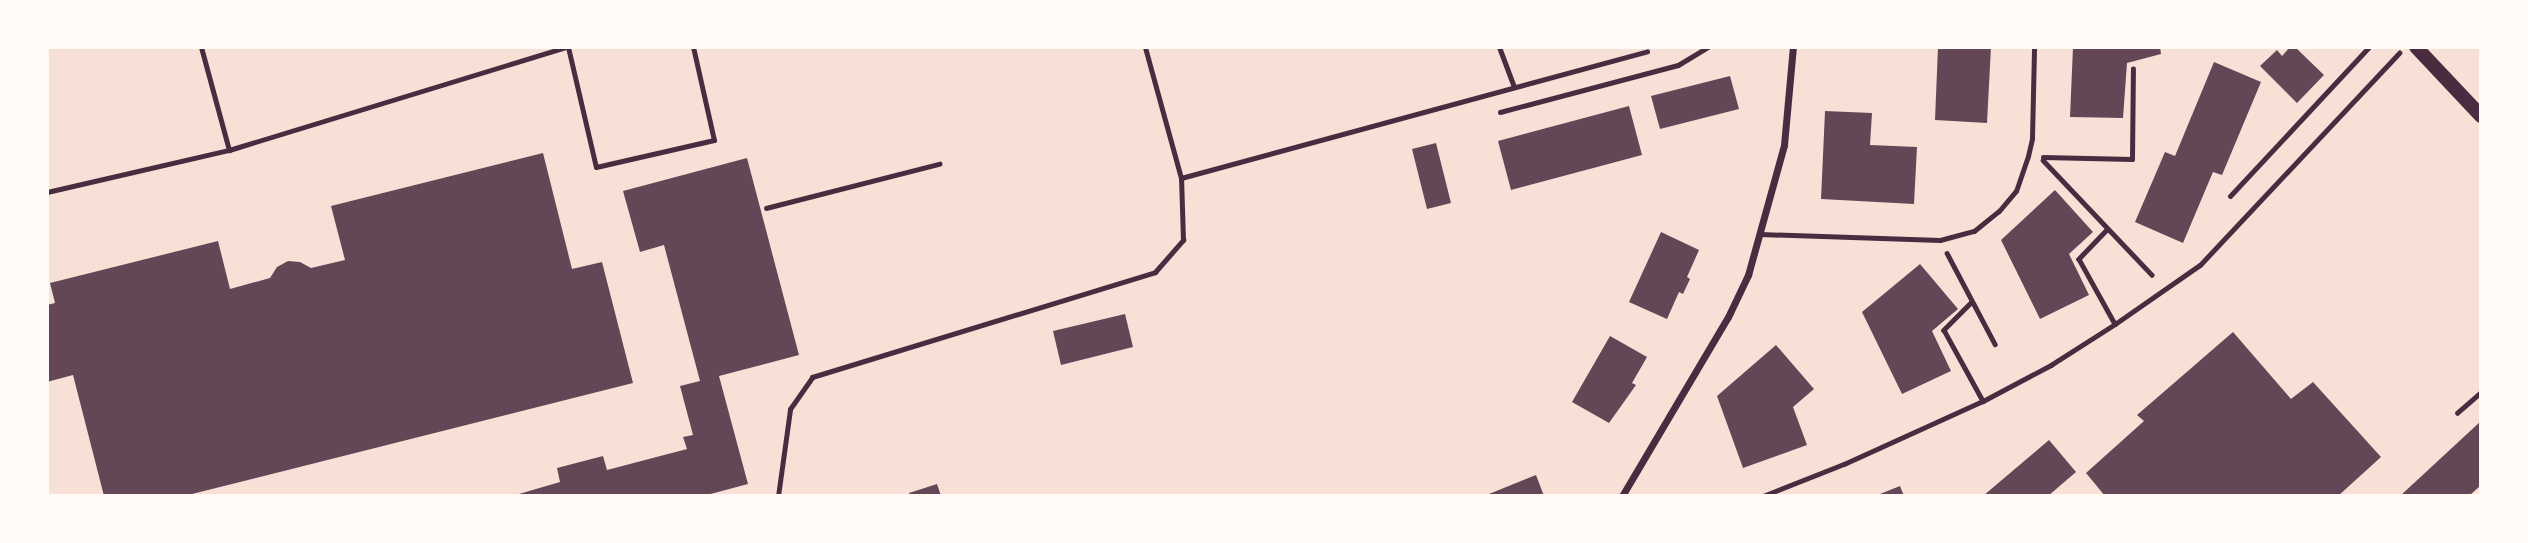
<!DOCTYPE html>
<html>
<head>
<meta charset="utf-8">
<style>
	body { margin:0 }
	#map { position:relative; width:2528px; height:543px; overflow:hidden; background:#f7e1d7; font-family:Lato,sans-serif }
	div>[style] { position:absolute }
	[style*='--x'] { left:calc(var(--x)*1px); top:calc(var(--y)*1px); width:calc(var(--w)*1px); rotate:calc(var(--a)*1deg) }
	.building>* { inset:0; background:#644757 }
	.path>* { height:4.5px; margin:-2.25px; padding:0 2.25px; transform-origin:2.25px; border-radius:2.25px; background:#4a2c40 }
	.service>* { height:5px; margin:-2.5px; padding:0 2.5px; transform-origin:2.5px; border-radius:2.5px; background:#4a2c40 }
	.minor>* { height:7px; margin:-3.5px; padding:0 3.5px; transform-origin:3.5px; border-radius:3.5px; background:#4a2c40 }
	.secondary>* { height:14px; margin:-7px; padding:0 7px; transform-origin:7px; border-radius:7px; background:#4a2c40 }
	span { translate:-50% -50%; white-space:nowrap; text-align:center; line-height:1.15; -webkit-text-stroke:5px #fffaf5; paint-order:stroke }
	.frame { position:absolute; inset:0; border:49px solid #fffaf5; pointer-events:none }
</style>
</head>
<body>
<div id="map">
	<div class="building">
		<div style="clip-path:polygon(1938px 47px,1991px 47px,1987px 123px,1935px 120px)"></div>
		<div style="clip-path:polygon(2073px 47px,2160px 47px,2161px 54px,2127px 63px,2123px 118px,2070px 117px)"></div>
		<div style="clip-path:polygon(2290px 47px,2295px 47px,2324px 75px,2297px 103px,2260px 66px,2277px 50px,2282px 56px)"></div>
		<div style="clip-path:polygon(2214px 62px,2261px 82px,2222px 175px,2213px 172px,2183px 243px,2135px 222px,2165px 152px,2175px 156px)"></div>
		<div style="clip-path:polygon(1730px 76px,1739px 109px,1660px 129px,1651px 96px)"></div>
		<div style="clip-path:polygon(1629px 106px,1642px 155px,1511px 190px,1498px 141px)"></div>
		<div style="clip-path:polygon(1825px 111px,1872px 113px,1870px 145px,1917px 147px,1914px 204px,1821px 199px)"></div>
		<div style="clip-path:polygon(1436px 143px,1451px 203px,1427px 209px,1412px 149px)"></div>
		<div style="clip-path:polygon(543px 153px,572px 269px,602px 262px,633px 383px,184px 496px,104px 496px,73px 375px,47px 382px,47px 305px,55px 303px,50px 283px,218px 241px,230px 289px,270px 278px,277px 267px,288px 261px,300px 262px,311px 268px,345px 260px,331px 206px)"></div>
		<div style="clip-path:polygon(747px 158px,799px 355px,719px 376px,748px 484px,703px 496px,512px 496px,560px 482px,557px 468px,603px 456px,607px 470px,687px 449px,683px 437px,693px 435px,680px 386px,700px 381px,664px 245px,640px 252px,623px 191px)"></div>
		<div style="clip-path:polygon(2055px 190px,2093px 232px,2069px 254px,2089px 295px,2040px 319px,2001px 240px)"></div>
		<div style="clip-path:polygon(1661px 232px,1699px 250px,1687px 277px,1690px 279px,1683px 294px,1679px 292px,1667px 319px,1629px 302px)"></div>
		<div style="clip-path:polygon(1920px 264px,1958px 309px,1932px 331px,1951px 371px,1902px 394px,1862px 312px)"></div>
		<div style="clip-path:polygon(1125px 314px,1133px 347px,1061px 365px,1053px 331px)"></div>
		<div style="clip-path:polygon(2233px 332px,2291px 399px,2313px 382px,2381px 457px,2338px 496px,2105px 496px,2086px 473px,2144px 421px,2137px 415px)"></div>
		<div style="clip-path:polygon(1610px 336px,1647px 357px,1632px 383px,1636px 385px,1609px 423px,1572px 402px)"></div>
		<div style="clip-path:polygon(1776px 345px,1814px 389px,1793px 407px,1807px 445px,1743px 468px,1717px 396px)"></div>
		<div style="clip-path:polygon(2481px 421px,2481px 485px,2469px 496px,2400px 496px)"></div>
		<div style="clip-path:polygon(2049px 440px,2076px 472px,2048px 496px,1983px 496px)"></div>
		<div style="clip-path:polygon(1536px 475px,1544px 496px,1484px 496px)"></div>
		<div style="clip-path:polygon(937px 484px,941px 496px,910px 496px,909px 493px)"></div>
		<div style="clip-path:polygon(1900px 486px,1904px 496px,1875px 496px)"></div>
	</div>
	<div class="path">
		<div style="--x:2043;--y:157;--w:89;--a:1.3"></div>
		<div style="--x:2132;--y:159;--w:90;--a:-89.4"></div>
		<div style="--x:2043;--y:160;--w:158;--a:46.5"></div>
		<div style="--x:766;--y:208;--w:179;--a:-14.3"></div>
		<div style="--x:2108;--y:229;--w:42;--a:134"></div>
		<div style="--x:2079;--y:259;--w:74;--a:61"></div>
		<div style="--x:1947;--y:253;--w:103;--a:62.2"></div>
		<div style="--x:1972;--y:302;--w:40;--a:135"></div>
		<div style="--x:1944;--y:330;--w:81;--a:61.2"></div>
		<div style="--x:2457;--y:413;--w:32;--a:-41"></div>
		<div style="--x:1763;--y:496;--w:87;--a:-21.6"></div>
		<div style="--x:1844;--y:464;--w:153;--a:-24.4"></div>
		<div style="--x:1983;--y:401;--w:77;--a:-27.9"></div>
		<div style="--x:2051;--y:365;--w:76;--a:-32.6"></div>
		<div style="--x:2115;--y:324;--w:103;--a:-34.8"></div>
		<div style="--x:2200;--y:265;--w:291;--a:-46.8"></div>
	</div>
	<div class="service">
		<div style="--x:201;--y:47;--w:107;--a:74.8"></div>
		<div style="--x:568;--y:47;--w:123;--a:76.9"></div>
		<div style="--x:596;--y:167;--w:121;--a:-12.9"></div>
		<div style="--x:714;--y:140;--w:95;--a:-102.7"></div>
		<div style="--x:1499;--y:47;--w:43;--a:69.4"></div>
		<div style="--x:1500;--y:112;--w:184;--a:-14.8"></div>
		<div style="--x:1678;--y:65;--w:35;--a:-31"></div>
		<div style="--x:1181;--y:178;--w:483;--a:-15.2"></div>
		<div style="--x:47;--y:192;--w:187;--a:-13"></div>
		<div style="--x:229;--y:150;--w:352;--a:-17"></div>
		<div style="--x:2230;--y:196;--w:204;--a:-47"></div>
		<div style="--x:1760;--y:234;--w:180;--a:1.9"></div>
		<div style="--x:1940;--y:240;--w:35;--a:-15"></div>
		<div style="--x:1974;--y:231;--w:32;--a:-39"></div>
		<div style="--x:1999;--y:211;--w:26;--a:-50"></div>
		<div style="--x:2016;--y:191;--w:37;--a:-71"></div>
		<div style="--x:2028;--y:156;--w:18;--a:-77"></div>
		<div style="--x:2032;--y:138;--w:91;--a:-88.7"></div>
		<div style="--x:778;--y:496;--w:88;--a:-82.1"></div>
		<div style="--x:790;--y:409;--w:39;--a:-55"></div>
		<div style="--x:812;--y:377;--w:359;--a:-17"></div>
		<div style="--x:1155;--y:272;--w:43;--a:-48.8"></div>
		<div style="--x:1183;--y:240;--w:62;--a:-91.8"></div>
		<div style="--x:1181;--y:178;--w:136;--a:-105.4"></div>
	</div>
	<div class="minor">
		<div style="--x:1622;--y:496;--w:208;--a:-59.4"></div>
		<div style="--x:1728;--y:317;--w:47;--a:-64.5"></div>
		<div style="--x:1748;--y:275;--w:135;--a:-74.5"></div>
		<div style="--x:1784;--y:145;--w:98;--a:-84.8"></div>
	</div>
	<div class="secondary">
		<div style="--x:2416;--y:47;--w:95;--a:46.7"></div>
	</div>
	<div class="frame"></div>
</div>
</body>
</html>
